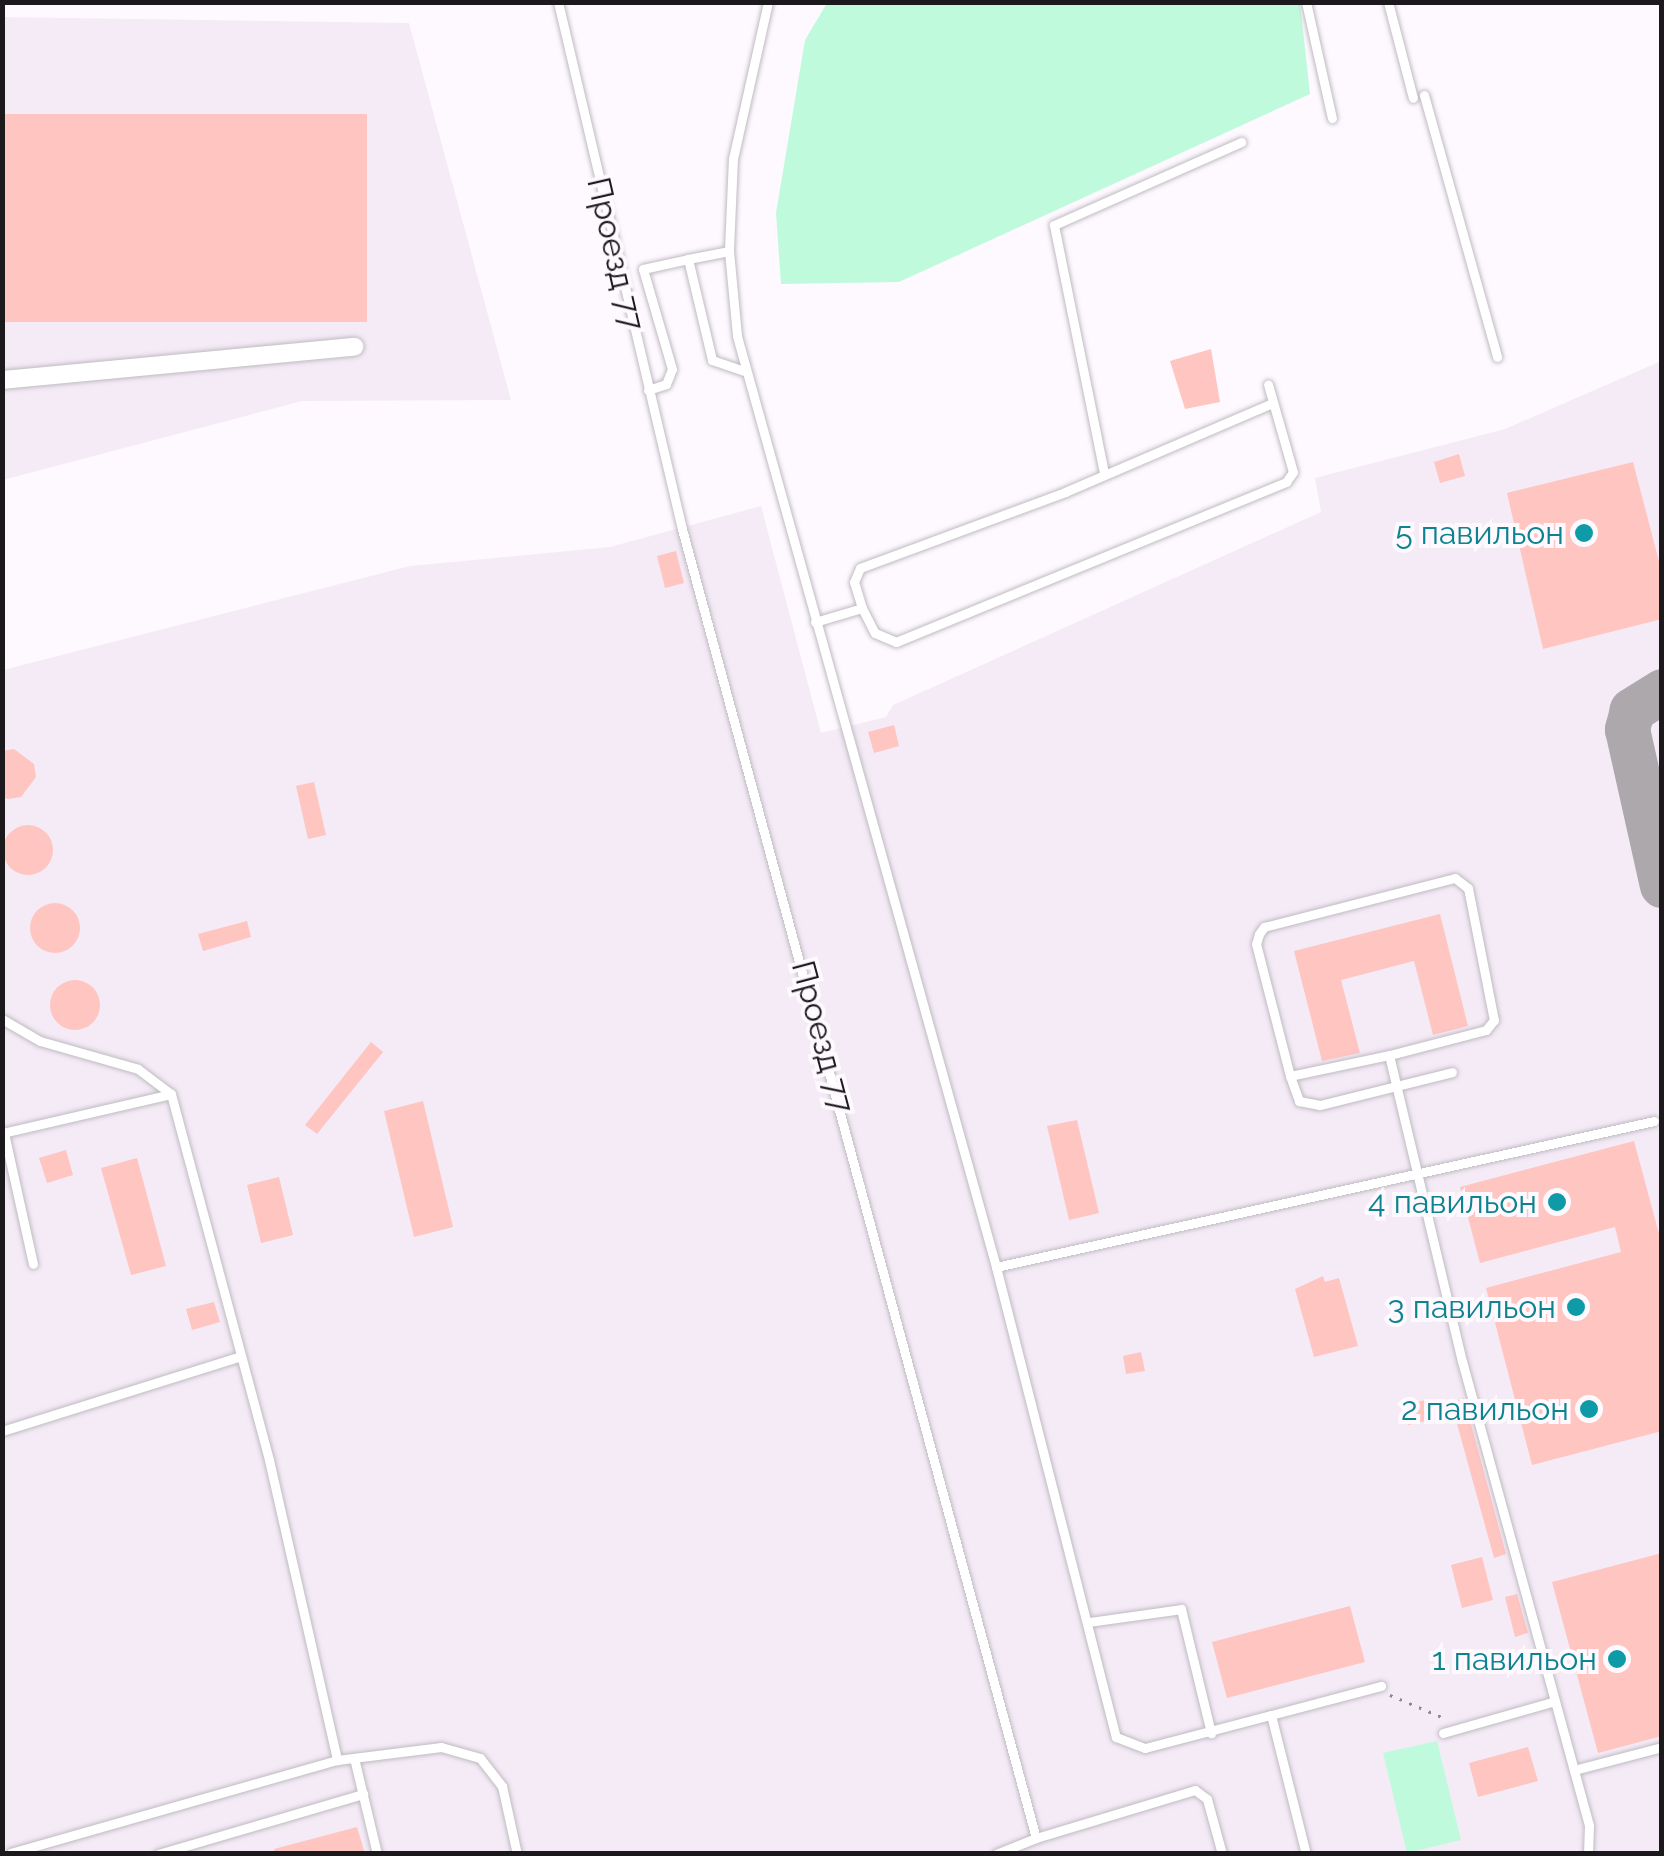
<!DOCTYPE html>
<html>
<head>
<meta charset="utf-8">
<style>
	body { margin:0 }
	#map { position:relative; width:1664px; height:1856px; overflow:hidden; background:#fef9ff; font-family:Raleway,sans-serif }
	div>[style] { position:absolute }
	[style*='--x'] { left:calc(var(--x)*1px); top:calc(var(--y)*1px); width:calc(var(--w)*1px); rotate:calc(var(--a)*1deg) }
	.built>* { inset:0; background:#f5ebf7 }
	.green>* { inset:0; background:#c0fadc }
	.taxiway>* { height:45px; margin:-22.5px; padding:0 22.5px; transform-origin:22.5px; border-radius:22.5px; background:#aca8ac }
	.building>* { inset:0; background:#fec5c1 }
	.round { border-radius:50% }
	.path>* { height:2.5px; margin-top:-1.25px; transform-origin:0; background:repeating-linear-gradient(90deg,#8c898d 0 2.5px,transparent 0 10.5px) }
	.roads { filter:drop-shadow(0 0 2px #bfbbc0) drop-shadow(0 0 2px #bfbbc0) }
	.lane>* { height:9px; margin:-4.5px; padding:0 4.5px; transform-origin:4.5px; border-radius:4.5px; background:#fff }
	.street>* { height:18px; margin:-9px; padding:0 9px; transform-origin:9px; border-radius:9px; background:#fff }
	.dots>* { width:28px; height:28px; translate:-50% -50%; box-sizing:border-box; border:5px solid #fef9ff; border-radius:50% }
	span { translate:-50% -50%; white-space:nowrap; text-align:center; line-height:1.15; -webkit-text-stroke:8px #fef9ff; paint-order:stroke }
	.street-label { font-size:32px; color:#1b191b }
	.culture-label { font-size:32px; color:#0d838f }
	.right { translate:-100% -50%; text-align:right }
	.frame { position:absolute; inset:0; border:5px solid #1b191b; pointer-events:none }
</style>
</head>
<body>
<div id="map">
	<div class="built">
		<div style="clip-path:polygon(3px 17px,409px 23px,511px 400px,302px 401px,3px 480px)"></div>
		<div style="clip-path:polygon(1661px 361px,1661px 1853px,3px 1854px,3px 670px,410px 566px,610px 547px,761px 506px,821px 733px,886px 717px,893px 705px,1321px 512px,1315px 478px,1505px 429px)"></div>
	</div>
	<div class="green">
		<div style="clip-path:polygon(827px 3px,1300px 3px,1310px 94px,899px 282px,781px 284px,776px 213px,805px 40px)"></div>
		<div style="clip-path:polygon(1437px 1741px,1461px 1840px,1407px 1853px,1383px 1753px)"></div>
	</div>
	<div class="taxiway">
		<div style="--x:1662;--y:691;--w:36;--a:148"></div>
		<div style="--x:1632;--y:710;--w:20;--a:105"></div>
		<div style="--x:1627;--y:729;--w:160;--a:77.4"></div>
	</div>
	<div class="building">
		<div style="clip-path:polygon(2px 114px,367px 114px,367px 322px,2px 322px)"></div>
		<div style="clip-path:polygon(1211px 349px,1220px 402px,1185px 409px,1170px 361px)"></div>
		<div style="clip-path:polygon(1459px 454px,1465px 476px,1440px 483px,1434px 462px)"></div>
		<div style="clip-path:polygon(1633px 462px,1662px 573px,1662px 619px,1543px 649px,1507px 493px)"></div>
		<div style="clip-path:polygon(676px 551px,684px 583px,665px 588px,657px 556px)"></div>
		<div style="clip-path:polygon(894px 725px,899px 746px,874px 753px,868px 732px)"></div>
		<div style="clip-path:polygon(14px 749px,34px 764px,36px 777px,21px 797px,8px 799px,2px 797px,2px 751px)"></div>
		<div style="clip-path:polygon(314px 782px,326px 835px,308px 839px,296px 786px)"></div>
		<div class="round" style="left:3px;top:825px;width:50px;height:50px"></div>
		<div class="round" style="left:30px;top:903px;width:50px;height:50px"></div>
		<div style="clip-path:polygon(1440px 914px,1468px 1026px,1433px 1035px,1414px 961px,1341px 980px,1360px 1053px,1322px 1061px,1294px 951px)"></div>
		<div style="clip-path:polygon(247px 921px,251px 937px,203px 951px,198px 934px)"></div>
		<div class="round" style="left:50px;top:980px;width:50px;height:50px"></div>
		<div style="clip-path:polygon(371px 1042px,383px 1052px,317px 1134px,305px 1125px)"></div>
		<div style="clip-path:polygon(423px 1101px,453px 1227px,414px 1237px,384px 1111px)"></div>
		<div style="clip-path:polygon(1077px 1120px,1099px 1213px,1069px 1220px,1047px 1126px)"></div>
		<div style="clip-path:polygon(1634px 1141px,1662px 1245px,1662px 1431px,1532px 1465px,1486px 1288px,1621px 1252px,1615px 1227px,1480px 1263px,1460px 1187px)"></div>
		<div style="clip-path:polygon(66px 1150px,73px 1175px,47px 1183px,39px 1158px)"></div>
		<div style="clip-path:polygon(137px 1158px,166px 1266px,131px 1275px,101px 1168px)"></div>
		<div style="clip-path:polygon(279px 1177px,293px 1235px,261px 1243px,247px 1185px)"></div>
		<div style="clip-path:polygon(1323px 1276px,1325px 1282px,1339px 1278px,1358px 1346px,1314px 1357px,1295px 1289px)"></div>
		<div style="clip-path:polygon(214px 1302px,220px 1322px,192px 1330px,186px 1309px)"></div>
		<div style="clip-path:polygon(1141px 1352px,1145px 1371px,1126px 1374px,1123px 1356px)"></div>
		<div style="clip-path:polygon(1464px 1398px,1506px 1554px,1494px 1558px,1451px 1402px)"></div>
		<div style="clip-path:polygon(1425px 1400px,1430px 1420px,1408px 1425px,1403px 1406px)"></div>
		<div style="clip-path:polygon(1662px 1553px,1662px 1736px,1598px 1753px,1552px 1582px)"></div>
		<div style="clip-path:polygon(1482px 1557px,1493px 1600px,1462px 1608px,1451px 1565px)"></div>
		<div style="clip-path:polygon(1517px 1594px,1528px 1633px,1515px 1637px,1505px 1597px)"></div>
		<div style="clip-path:polygon(1350px 1606px,1365px 1662px,1227px 1698px,1212px 1642px)"></div>
		<div style="clip-path:polygon(1528px 1747px,1538px 1781px,1478px 1797px,1469px 1763px)"></div>
		<div style="clip-path:polygon(357px 1827px,365px 1854px,275px 1854px,274px 1849px)"></div>
	</div>
	<div class="path">
		<div style="--x:1390;--y:1695;--w:56;--a:22.9"></div>
	</div>
	<div class="roads">
		<div class="lane">
			<div style="--x:558;--y:2;--w:541;--a:76.76"></div>
			<div style="--x:682;--y:529;--w:1356;--a:74.87"></div>
			<div style="--x:1036;--y:1838;--w:166;--a:-16.8"></div>
			<div style="--x:1195;--y:1790;--w:15;--a:37"></div>
			<div style="--x:1207;--y:1799;--w:57;--a:74.7"></div>
			<div style="--x:768;--y:2;--w:160;--a:102.6"></div>
			<div style="--x:733;--y:158;--w:93;--a:92.5"></div>
			<div style="--x:729;--y:251;--w:85;--a:84.6"></div>
			<div style="--x:737;--y:336;--w:966;--a:74.45"></div>
			<div style="--x:996;--y:1267;--w:485;--a:75.7"></div>
			<div style="--x:1116;--y:1737;--w:31;--a:21"></div>
			<div style="--x:1145;--y:1748;--w:130;--a:-14.7"></div>
			<div style="--x:1271;--y:1715;--w:143;--a:75.9"></div>
			<div style="--x:1306;--y:2;--w:119;--a:77.4"></div>
			<div style="--x:1388;--y:2;--w:99;--a:75.4"></div>
			<div style="--x:1424;--y:95;--w:272;--a:74.4"></div>
			<div style="--x:688;--y:259;--w:42;--a:-11"></div>
			<div style="--x:648;--y:390;--w:19;--a:-18"></div>
			<div style="--x:666;--y:384;--w:16;--a:-68"></div>
			<div style="--x:672;--y:369;--w:104;--a:-106.2"></div>
			<div style="--x:643;--y:269;--w:46;--a:-12.5"></div>
			<div style="--x:688;--y:259;--w:104;--a:76.6"></div>
			<div style="--x:712;--y:360;--w:34;--a:19"></div>
			<div style="--x:1104;--y:473;--w:253;--a:-101.4"></div>
			<div style="--x:1054;--y:225;--w:205;--a:-23.9"></div>
			<div style="--x:862;--y:608;--w:28;--a:63"></div>
			<div style="--x:875;--y:633;--w:23;--a:23"></div>
			<div style="--x:896;--y:642;--w:422;--a:-22.3"></div>
			<div style="--x:1286;--y:482;--w:12;--a:-55"></div>
			<div style="--x:1293;--y:472;--w:91;--a:-105.9"></div>
			<div style="--x:815;--y:622;--w:49;--a:-16.6"></div>
			<div style="--x:862;--y:608;--w:27;--a:-107"></div>
			<div style="--x:854;--y:582;--w:15;--a:-67"></div>
			<div style="--x:860;--y:568;--w:219;--a:-20.3"></div>
			<div style="--x:1065;--y:492;--w:226;--a:-23.2"></div>
			<div style="--x:2;--y:1019;--w:44;--a:30.1"></div>
			<div style="--x:40;--y:1041;--w:102;--a:15.9"></div>
			<div style="--x:138;--y:1069;--w:41;--a:37.1"></div>
			<div style="--x:171;--y:1094;--w:379;--a:75"></div>
			<div style="--x:269;--y:1460;--w:308;--a:77.2"></div>
			<div style="--x:337;--y:1760;--w:339;--a:164.1"></div>
			<div style="--x:1389;--y:1055;--w:101;--a:168"></div>
			<div style="--x:1290;--y:1076;--w:136;--a:-104.4"></div>
			<div style="--x:1256;--y:944;--w:10;--a:-73"></div>
			<div style="--x:1259;--y:934;--w:9;--a:-54"></div>
			<div style="--x:1264;--y:927;--w:197;--a:-14.4"></div>
			<div style="--x:1455;--y:878;--w:16;--a:38"></div>
			<div style="--x:1468;--y:888;--w:135;--a:78.9"></div>
			<div style="--x:1494;--y:1020;--w:13;--a:129"></div>
			<div style="--x:1486;--y:1030;--w:100;--a:165.5"></div>
			<div style="--x:1389;--y:1055;--w:315;--a:76.6"></div>
			<div style="--x:1462;--y:1361;--w:481;--a:74.7"></div>
			<div style="--x:1589;--y:1825;--w:29;--a:92"></div>
			<div style="--x:1290;--y:1076;--w:27;--a:70"></div>
			<div style="--x:1299;--y:1101;--w:21;--a:11"></div>
			<div style="--x:1320;--y:1105;--w:136;--a:-14"></div>
			<div style="--x:2;--y:1133;--w:173;--a:-13"></div>
			<div style="--x:4;--y:1133;--w:134;--a:77.5"></div>
			<div style="--x:996;--y:1267;--w:674;--a:-12.51"></div>
			<div style="--x:2;--y:1431;--w:250;--a:-17.4"></div>
			<div style="--x:1089;--y:1622;--w:93;--a:-8"></div>
			<div style="--x:1181;--y:1609;--w:128;--a:76.4"></div>
			<div style="--x:1271;--y:1715;--w:114;--a:-14.8"></div>
			<div style="--x:1443;--y:1733;--w:116;--a:-15.9"></div>
			<div style="--x:354;--y:1758;--w:99;--a:76.5"></div>
			<div style="--x:337;--y:1760;--w:105;--a:-7.1"></div>
			<div style="--x:441;--y:1747;--w:41;--a:15.8"></div>
			<div style="--x:480;--y:1758;--w:36;--a:52"></div>
			<div style="--x:502;--y:1786;--w:70;--a:77.6"></div>
			<div style="--x:1574;--y:1770;--w:91;--a:-14.6"></div>
			<div style="--x:158;--y:1854;--w:214;--a:-16.3"></div>
			<div style="--x:996;--y:1854;--w:43;--a:-21.8"></div>
		</div>
		<div class="street">
			<div style="--x:2;--y:380;--w:354;--a:-5.4"></div>
		</div>
	</div>
	<div class="dots">
		<div style="left:1584px;top:533px;background:#0f9aa8"></div>
		<div style="left:1557px;top:1202px;background:#0f9aa8"></div>
		<div style="left:1576px;top:1307px;background:#0f9aa8"></div>
		<div style="left:1589px;top:1409px;background:#0f9aa8"></div>
		<div style="left:1617px;top:1659px;background:#0f9aa8"></div>
	</div>
	<div class="street-label">
		<span style="left:615px;top:254px;rotate:77deg">Проезд 77</span>
		<span style="left:822px;top:1037px;rotate:75deg">Проезд 77</span>
	</div>
	<div class="culture-label">
		<span class="right" style="left:1564px;top:533px">5 павильон</span>
		<span class="right" style="left:1537px;top:1202px">4 павильон</span>
		<span class="right" style="left:1556px;top:1307px">3 павильон</span>
		<span class="right" style="left:1569px;top:1409px">2 павильон</span>
		<span class="right" style="left:1597px;top:1659px">1 павильон</span>
	</div>
	<div class="frame"></div>
</div>
</body>
</html>
